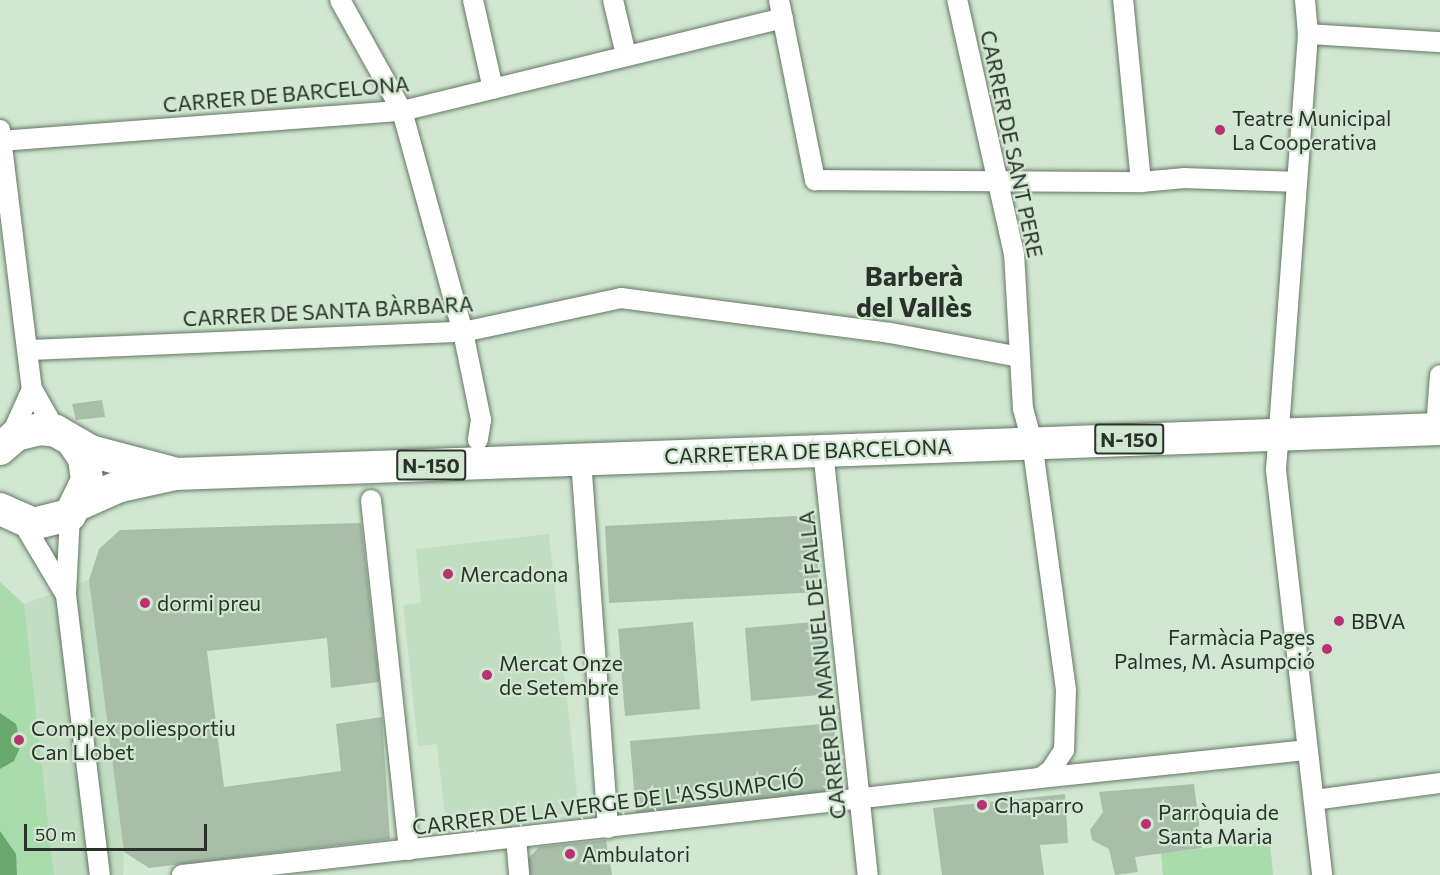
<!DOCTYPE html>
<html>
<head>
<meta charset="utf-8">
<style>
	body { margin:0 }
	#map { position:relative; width:1440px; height:875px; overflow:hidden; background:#d1e7d1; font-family:Commissioner,sans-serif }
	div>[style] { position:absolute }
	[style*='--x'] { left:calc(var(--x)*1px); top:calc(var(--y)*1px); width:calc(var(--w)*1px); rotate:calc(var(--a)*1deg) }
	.built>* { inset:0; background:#c1ddc2 }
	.green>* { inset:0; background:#aadbac }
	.water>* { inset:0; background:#69a86d }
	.building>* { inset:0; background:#a8bea9 }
	.roads { filter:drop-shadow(0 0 2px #647764) drop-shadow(0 0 2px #647764) }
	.street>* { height:20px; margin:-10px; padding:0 10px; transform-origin:10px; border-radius:10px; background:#fff }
	.primary>* { height:32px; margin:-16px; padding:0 16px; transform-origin:16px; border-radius:16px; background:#fff }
	.dots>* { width:16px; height:16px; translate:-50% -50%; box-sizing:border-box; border:3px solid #d1e7d1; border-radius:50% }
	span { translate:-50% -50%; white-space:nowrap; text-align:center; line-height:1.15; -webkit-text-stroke:4.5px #d1e7d1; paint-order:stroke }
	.shield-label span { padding:2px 4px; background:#d1e7d1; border:2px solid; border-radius:4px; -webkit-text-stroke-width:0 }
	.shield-label { font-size:20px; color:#29322a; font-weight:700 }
	.street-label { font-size:21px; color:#29322a }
	.poi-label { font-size:21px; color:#29322a }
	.left { translate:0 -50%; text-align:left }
	.right { translate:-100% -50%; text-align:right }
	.district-label { font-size:27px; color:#29322a; font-weight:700 }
	.scale { position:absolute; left:24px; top:824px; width:183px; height:27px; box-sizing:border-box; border:3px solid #29322a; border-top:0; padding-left:8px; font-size:18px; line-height:21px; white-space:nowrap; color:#29322a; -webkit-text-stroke:4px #d1e7d1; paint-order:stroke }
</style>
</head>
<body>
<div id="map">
	<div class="built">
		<div style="clip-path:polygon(549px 534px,579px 812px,446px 827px,437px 744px,418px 746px,403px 605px,421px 603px,416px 549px)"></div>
		<div style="clip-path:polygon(89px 580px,124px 852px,123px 875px,54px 875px,24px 604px)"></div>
	</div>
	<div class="green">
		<div style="clip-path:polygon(0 582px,24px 604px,54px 875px,0 875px)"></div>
		<div style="clip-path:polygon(1270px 841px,1273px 875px,1163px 875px,1161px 853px)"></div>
	</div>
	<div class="water">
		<div style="clip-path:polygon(0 713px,16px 724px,21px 745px,14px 761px,0 769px)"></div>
		<div style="clip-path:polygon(0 831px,16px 854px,17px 875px,0 875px)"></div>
	</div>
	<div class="building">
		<div style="clip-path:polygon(102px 400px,105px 417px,76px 420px,72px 404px)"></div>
		<div style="clip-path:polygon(815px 515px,819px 592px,609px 603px,605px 526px)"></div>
		<div style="clip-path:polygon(361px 523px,379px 682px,331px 688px,327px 638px,207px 651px,224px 787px,341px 771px,336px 724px,382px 717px,390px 839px,149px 868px,124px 852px,89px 580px,99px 549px,120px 530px)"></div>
		<div style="clip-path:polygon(825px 621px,831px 694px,751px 701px,745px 628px)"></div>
		<div style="clip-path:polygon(693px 622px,700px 709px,625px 716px,618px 629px)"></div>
		<div style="clip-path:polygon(834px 723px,840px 796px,636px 813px,630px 741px)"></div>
		<div style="clip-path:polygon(1194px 784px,1202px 848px,1135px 857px,1138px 872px,1115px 875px,1109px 849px,1092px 840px,1090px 830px,1103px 812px,1099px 792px)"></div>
		<div style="clip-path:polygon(1065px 794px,1068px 843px,1040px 845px,1044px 875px,942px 875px,933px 808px)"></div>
		<div style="clip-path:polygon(606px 840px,612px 875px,527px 875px,525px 862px,539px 847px)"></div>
	</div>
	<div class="roads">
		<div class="street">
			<div style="--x:340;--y:0;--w:127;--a:60.8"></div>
			<div style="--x:402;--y:111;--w:229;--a:74.6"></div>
			<div style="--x:463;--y:332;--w:90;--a:78.4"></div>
			<div style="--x:481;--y:420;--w:20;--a:99"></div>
			<div style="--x:473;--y:0;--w:91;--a:77.3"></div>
			<div style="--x:613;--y:0;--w:57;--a:76.7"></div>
			<div style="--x:779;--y:0;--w:184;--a:78.7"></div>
			<div style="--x:815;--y:180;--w:326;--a:0.4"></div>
			<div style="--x:1141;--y:182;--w:183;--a:-95.6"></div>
			<div style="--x:1305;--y:0;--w:34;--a:85"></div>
			<div style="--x:1308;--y:34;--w:437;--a:94.2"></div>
			<div style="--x:1276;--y:470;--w:408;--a:83.5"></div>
			<div style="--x:1308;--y:34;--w:132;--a:3.5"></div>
			<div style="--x:0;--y:130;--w:261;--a:83"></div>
			<div style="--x:32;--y:389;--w:48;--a:60.3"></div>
			<div style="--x:0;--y:141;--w:403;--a:-4.3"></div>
			<div style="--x:402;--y:111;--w:392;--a:-13.7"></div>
			<div style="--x:1141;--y:182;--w:44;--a:-5.2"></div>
			<div style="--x:1185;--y:178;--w:112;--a:2"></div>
			<div style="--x:28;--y:350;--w:435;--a:-2.4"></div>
			<div style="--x:463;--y:332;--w:162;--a:-12.1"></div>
			<div style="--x:621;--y:298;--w:271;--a:7.4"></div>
			<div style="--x:890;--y:333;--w:131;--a:10.5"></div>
			<div style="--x:1436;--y:429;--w:54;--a:-85.8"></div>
			<div style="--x:9;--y:440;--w:56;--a:-65.7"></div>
			<div style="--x:823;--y:450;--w:427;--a:84"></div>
			<div style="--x:581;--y:460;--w:369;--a:85.8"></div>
			<div style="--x:371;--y:500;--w:352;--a:83.8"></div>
			<div style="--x:70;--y:515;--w:80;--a:92.9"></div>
			<div style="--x:66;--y:595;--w:282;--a:83.1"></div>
			<div style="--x:23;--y:523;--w:84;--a:59.2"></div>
			<div style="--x:1040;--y:778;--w:269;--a:-6"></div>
			<div style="--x:1314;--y:800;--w:127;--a:-7.7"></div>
			<div style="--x:516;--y:838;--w:37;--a:85"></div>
			<div style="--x:182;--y:875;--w:863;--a:-6.45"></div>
			<div style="--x:1040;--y:778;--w:14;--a:-36"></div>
			<div style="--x:1051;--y:770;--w:24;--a:-57"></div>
			<div style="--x:1064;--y:750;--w:60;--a:-88.1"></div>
			<div style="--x:1066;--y:690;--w:250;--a:-97.8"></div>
			<div style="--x:1032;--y:442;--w:34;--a:-105"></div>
			<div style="--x:1023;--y:409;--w:155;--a:-93.3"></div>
			<div style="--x:1014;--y:254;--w:260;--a:-102.6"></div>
		</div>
		<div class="primary">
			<div style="--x:0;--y:449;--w:21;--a:-41"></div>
			<div style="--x:16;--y:435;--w:25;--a:-14"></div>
			<div style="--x:40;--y:429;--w:16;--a:7"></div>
			<div style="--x:56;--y:431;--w:39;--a:30"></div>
			<div style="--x:90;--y:451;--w:86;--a:14.8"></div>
			<div style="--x:79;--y:504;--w:45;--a:-23.7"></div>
			<div style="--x:120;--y:486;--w:56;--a:-12.3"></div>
			<div style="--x:175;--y:474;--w:1266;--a:-2.04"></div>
			<div style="--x:0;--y:509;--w:36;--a:24"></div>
			<div style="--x:33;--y:524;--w:38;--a:-14"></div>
			<div style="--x:70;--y:515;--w:39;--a:-64"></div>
			<div style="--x:87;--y:480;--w:22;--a:-98"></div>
			<div style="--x:84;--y:458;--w:16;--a:-125"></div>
		</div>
	</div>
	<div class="dots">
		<div style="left:1220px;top:130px;background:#b83172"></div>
		<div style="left:448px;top:574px;background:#b83172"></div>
		<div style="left:145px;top:603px;background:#b83172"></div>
		<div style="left:1339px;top:621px;background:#b83172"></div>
		<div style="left:1327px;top:649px;background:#b83172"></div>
		<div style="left:487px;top:675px;background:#b83172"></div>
		<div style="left:19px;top:740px;background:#b83172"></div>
		<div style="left:982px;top:805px;background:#b83172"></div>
		<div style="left:1146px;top:824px;background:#b83172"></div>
		<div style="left:570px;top:854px;background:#b83172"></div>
	</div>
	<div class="shield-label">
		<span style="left:1129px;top:439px">N-150</span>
		<span style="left:431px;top:465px">N-150</span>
	</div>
	<div class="street-label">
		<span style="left:286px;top:94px;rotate:-5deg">CARRER DE BARCELONA</span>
		<span style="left:1012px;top:144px;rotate:78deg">CARRER DE SANT PERE</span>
		<span style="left:328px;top:311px;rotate:-3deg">CARRER DE SANTA BÀRBARA</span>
		<span style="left:808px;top:451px;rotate:-2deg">CARRETERA DE BARCELONA</span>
		<span style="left:822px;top:665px;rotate:-96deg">CARRER DE MANUEL DE FALLA</span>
		<span style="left:608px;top:803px;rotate:-7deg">CARRER DE LA VERGE DE L'ASSUMPCIÓ</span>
	</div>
	<div class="poi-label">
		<span class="left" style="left:1232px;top:130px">Teatre Municipal<br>La Cooperativa</span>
		<span class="left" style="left:460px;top:574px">Mercadona</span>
		<span class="left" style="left:157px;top:603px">dormi preu</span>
		<span class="left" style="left:1351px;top:621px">BBVA</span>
		<span class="right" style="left:1315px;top:649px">Farmàcia Pages<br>Palmes, M. Asumpció</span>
		<span class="left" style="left:499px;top:675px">Mercat Onze<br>de Setembre</span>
		<span class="left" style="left:31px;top:740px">Complex poliesportiu<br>Can Llobet</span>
		<span class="left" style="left:994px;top:805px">Chaparro</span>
		<span class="left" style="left:1158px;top:824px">Parròquia de<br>Santa Maria</span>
		<span class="left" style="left:582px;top:854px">Ambulatori</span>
	</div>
	<div class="district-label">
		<span style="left:914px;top:291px">Barberà<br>del Vallès</span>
	</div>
	<div class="scale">50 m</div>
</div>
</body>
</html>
